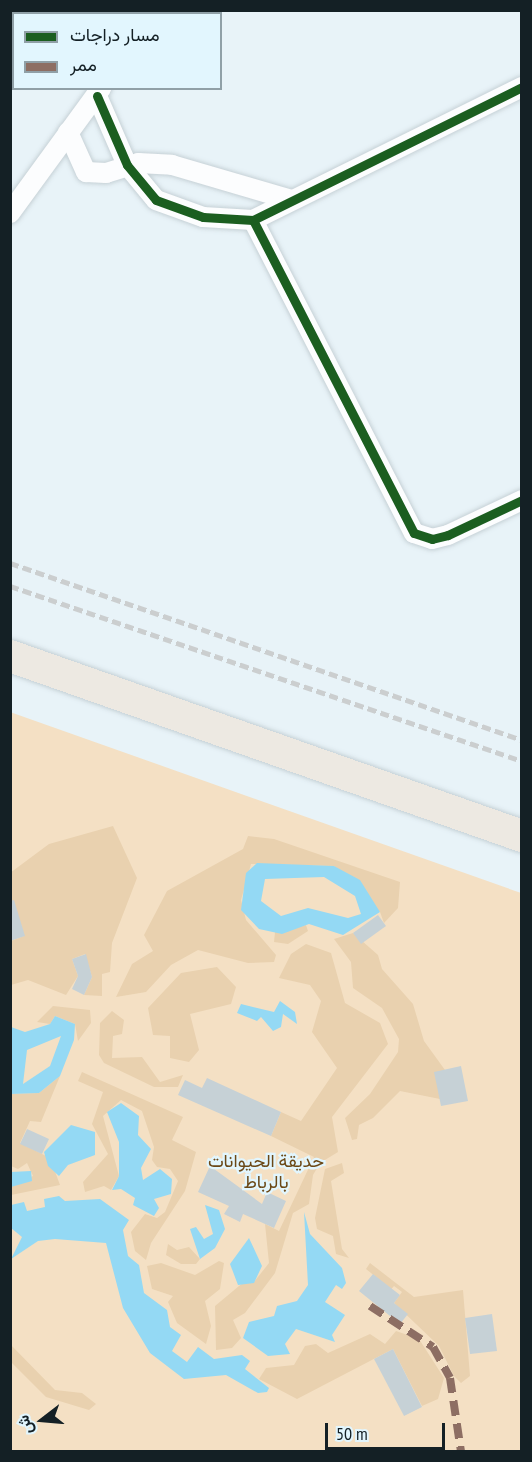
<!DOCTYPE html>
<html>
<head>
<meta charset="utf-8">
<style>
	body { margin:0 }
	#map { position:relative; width:532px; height:1462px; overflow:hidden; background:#e8f3f8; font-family:"PT Sans Narrow",Vazirmatn,sans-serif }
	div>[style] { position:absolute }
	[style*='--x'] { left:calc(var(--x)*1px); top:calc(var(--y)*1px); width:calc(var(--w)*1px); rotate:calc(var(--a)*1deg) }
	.green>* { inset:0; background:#f4e0c4 }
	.forest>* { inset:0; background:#e9d1af }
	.water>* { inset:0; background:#94d9f4 }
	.building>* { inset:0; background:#c6d1d6 }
	.roads { filter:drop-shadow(0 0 2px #c6d1d6) drop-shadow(0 0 2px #c6d1d6) }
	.minor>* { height:20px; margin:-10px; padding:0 10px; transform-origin:10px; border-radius:10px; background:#fcfdfe }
	.trunk>* { height:32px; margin:-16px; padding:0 16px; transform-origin:16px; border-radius:16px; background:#ede9e2 }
	.rail>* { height:4.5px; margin-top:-2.25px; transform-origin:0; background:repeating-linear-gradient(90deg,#cbcecf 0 9px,transparent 0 13.5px) }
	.quiet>* { height:8px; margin-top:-4px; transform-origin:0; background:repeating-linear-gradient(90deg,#8d6e63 0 15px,transparent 0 23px) }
	.cycleway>* { height:9px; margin:-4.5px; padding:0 4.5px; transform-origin:4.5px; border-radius:4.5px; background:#1b5e20 }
	span { translate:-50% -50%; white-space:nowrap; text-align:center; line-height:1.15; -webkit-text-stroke:4.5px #e2f6fe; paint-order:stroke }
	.park-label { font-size:18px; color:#6b4816 }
	.frame { position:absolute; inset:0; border:12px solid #142025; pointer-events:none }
	.legend { position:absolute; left:12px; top:12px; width:210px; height:78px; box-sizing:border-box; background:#e2f6fe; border:2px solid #90a0a7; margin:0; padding:8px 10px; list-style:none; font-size:18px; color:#142025 }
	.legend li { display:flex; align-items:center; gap:12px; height:30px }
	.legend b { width:30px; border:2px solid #90a0a7 }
	.north { position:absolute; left:12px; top:1390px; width:60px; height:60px; -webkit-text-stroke:4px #e2f6fe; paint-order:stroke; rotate:254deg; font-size:16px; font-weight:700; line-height:24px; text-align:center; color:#142025 }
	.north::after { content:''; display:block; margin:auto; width:21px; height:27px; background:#142025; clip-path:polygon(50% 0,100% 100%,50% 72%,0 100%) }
	.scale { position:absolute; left:325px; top:1423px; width:120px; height:27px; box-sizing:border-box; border:3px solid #142025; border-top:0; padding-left:8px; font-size:18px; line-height:21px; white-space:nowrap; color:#142025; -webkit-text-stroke:4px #e2f6fe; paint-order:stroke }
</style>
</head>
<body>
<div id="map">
	<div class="green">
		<div style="clip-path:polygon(10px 712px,521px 893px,521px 1451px,11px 1451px)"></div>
	</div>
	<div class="forest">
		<div style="clip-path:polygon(113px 826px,137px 878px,112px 943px,110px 972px,102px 974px,102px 996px,84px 995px,92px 977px,85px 954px,72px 959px,78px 976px,66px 995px,28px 980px,11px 985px,11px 941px,24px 936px,20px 921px,11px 924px,10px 873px,49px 844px)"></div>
		<div style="clip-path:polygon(248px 836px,274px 839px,400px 882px,398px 908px,384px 923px,380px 912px,334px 866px,251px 864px,241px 900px,246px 920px,276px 955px,274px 962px,248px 963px,198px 950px,171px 965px,146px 992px,116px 997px,132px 964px,153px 951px,144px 935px,167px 891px,243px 849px)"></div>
		<div style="clip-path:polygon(306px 925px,308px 931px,288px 944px,274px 942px,275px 932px)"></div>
		<div style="clip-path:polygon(353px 933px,378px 955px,382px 969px,413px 1004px,424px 1041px,445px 1070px,440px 1099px,400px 1091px,373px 1118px,359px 1125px,357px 1139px,352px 1140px,345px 1118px,370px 1094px,398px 1052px,399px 1039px,382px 1008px,353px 988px,351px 962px,334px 939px)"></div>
		<div style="clip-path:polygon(306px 944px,331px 953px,345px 1003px,380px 1023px,388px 1044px,332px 1117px,338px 1152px,320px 1163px,313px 1175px,309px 1204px,293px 1213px,275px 1273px,245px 1313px,233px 1320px,241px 1338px,232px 1348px,216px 1350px,215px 1306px,245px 1281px,254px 1282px,269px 1263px,265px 1224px,279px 1231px,314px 1157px,271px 1136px,281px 1112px,301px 1121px,337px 1068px,312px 1032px,321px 1001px,310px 985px,279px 978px,291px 954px)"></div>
		<div style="clip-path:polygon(217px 967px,236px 987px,231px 1004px,190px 1014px,199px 1050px,189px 1062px,170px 1058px,170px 1036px,153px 1035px,148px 1008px,181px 973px)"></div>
		<div style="clip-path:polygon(53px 1006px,90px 1010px,91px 1023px,78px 1041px,75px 1024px,55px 1016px,50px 1024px,37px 1022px)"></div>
		<div style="clip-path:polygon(112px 1011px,124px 1020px,122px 1034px,113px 1036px,112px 1058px,142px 1057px,160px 1082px,183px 1075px,178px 1087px,154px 1087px,104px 1063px,99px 1055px,100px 1023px)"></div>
		<div style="clip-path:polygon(82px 1072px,183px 1117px,172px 1140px,196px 1152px,185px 1191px,151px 1243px,146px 1260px,135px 1251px,131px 1232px,145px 1214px,157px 1218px,165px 1212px,178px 1181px,170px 1169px,157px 1167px,152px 1160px,154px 1147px,142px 1111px,121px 1100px,103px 1116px,119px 1176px,111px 1190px,104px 1186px,85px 1192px,83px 1182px,108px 1154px,92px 1124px,103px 1092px,78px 1081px)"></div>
		<div style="clip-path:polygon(60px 1076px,41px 1122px,30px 1121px,20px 1143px,50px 1158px,60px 1185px,11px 1195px,11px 1187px,33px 1176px,27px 1163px,18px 1169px,11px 1166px,10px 1094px,39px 1093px)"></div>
		<div style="clip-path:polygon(342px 1163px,344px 1173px,331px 1181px,342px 1249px,349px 1258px,336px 1254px,333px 1236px,317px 1229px,315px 1218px,325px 1169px)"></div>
		<div style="clip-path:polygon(168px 1244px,177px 1250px,189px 1247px,200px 1259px,196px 1264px,181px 1264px,166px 1255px)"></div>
		<div style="clip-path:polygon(219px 1261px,224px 1263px,220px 1289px,205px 1301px,211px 1326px,206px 1344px,177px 1323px,168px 1302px,173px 1296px,152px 1289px,147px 1266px,161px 1263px,195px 1275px)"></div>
		<div style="clip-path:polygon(370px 1263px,414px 1297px,463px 1290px,470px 1376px,461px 1383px,454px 1376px,439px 1346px,394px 1303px,402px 1292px,394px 1286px,387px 1294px,386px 1285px,366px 1269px)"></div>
		<div style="clip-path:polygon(396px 1331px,419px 1339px,444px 1378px,438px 1399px,422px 1406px,393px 1349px,297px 1399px,259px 1379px,266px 1368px,294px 1365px,305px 1346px,316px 1344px,328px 1353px,370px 1334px,385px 1344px)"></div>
		<div style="clip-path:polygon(10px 1344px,55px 1390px,82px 1393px,96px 1404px,89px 1410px,46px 1397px,11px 1362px)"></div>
	</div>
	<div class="water">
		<div style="clip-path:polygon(evenodd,257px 863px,334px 866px,360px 880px,380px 912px,343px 935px,309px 924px,282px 934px,259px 929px,241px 910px,246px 873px,257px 863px,324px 877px,355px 896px,361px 914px,348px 918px,308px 908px,281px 916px,261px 901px,265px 879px,324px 877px)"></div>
		<div style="clip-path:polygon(280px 1001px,295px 1012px,297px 1024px,283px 1014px,281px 1027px,273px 1031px,261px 1017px,257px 1021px,237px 1013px,241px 1004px,274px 1012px)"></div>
		<div style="clip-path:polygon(evenodd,55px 1016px,75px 1024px,74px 1040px,60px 1076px,39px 1093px,11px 1094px,11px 1027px,25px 1032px,50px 1024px,55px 1016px,61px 1036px,50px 1066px,23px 1084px,27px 1050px,61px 1036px)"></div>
		<div style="clip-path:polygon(121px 1103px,139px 1116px,138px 1135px,151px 1149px,141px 1168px,143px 1180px,160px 1169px,172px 1179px,171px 1194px,154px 1199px,159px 1208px,154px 1216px,133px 1205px,135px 1198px,121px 1189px,112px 1190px,119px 1176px,119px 1142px,107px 1112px)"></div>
		<div style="clip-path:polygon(71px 1125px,95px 1132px,95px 1155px,68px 1165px,59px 1176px,48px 1166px,44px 1152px)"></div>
		<div style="clip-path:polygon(31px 1171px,32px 1181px,11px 1187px,11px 1172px)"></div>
		<div style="clip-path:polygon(59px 1196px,65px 1201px,100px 1199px,129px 1220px,123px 1230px,128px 1256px,139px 1265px,144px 1293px,167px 1310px,170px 1327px,181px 1335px,172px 1351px,187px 1362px,198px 1347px,214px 1359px,242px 1355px,250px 1361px,245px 1369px,269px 1388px,267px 1392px,258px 1393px,226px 1375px,184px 1379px,150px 1353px,123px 1308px,106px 1243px,55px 1239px,38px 1241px,11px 1259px,22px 1237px,11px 1228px,11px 1205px,24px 1202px,27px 1211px,45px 1207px,44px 1199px)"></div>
		<div style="clip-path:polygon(205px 1205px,219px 1210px,225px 1229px,215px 1248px,200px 1259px,190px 1229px,196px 1227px,204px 1239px,213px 1234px)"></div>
		<div style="clip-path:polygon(304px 1212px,310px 1234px,342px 1268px,346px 1283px,342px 1289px,336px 1285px,325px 1302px,345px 1315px,332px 1335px,335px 1342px,296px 1329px,285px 1344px,290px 1354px,268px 1356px,243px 1338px,249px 1322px,274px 1316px,277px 1306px,297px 1301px,308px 1285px)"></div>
		<div style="clip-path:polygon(249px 1238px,262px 1266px,254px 1283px,238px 1285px,230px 1264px)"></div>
	</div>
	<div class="building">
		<div style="clip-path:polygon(14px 900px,25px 936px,10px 941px,10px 901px)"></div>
		<div style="clip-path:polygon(378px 915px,386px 926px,361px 944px,353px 933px)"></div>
		<div style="clip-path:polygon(86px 954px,92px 977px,84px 995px,72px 989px,78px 976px,72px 959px)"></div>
		<div style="clip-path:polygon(461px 1066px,468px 1101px,441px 1106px,434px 1072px)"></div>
		<div style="clip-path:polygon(207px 1078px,281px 1112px,271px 1136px,178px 1095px,185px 1080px,202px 1088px)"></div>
		<div style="clip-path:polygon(27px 1129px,49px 1139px,42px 1154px,20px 1144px)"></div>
		<div style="clip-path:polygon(210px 1166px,262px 1204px,267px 1192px,286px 1201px,274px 1228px,243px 1214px,240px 1222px,224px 1214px,229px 1206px,198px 1192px)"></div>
		<div style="clip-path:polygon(373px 1274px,400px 1295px,394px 1303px,408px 1314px,400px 1324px,359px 1291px)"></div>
		<div style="clip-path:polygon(492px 1314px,497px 1351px,470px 1354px,465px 1318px)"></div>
		<div style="clip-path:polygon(393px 1349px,422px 1407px,404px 1416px,374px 1359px)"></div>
	</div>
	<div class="roads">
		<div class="minor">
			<div style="--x:150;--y:14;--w:4;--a:-63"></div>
			<div style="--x:10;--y:24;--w:4;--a:0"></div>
			<div style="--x:97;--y:96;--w:75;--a:66.5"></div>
			<div style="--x:127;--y:165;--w:45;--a:50.4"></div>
			<div style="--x:156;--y:200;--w:50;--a:19.9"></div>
			<div style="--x:203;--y:217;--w:50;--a:3.4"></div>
			<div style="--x:253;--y:220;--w:352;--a:62.8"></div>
			<div style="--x:414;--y:533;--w:19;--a:18"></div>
			<div style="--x:432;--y:539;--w:16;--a:-14"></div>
			<div style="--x:448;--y:535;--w:82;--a:-25.3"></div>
			<div style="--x:68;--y:132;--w:44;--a:65.8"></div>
			<div style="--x:86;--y:172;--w:20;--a:3"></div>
			<div style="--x:106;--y:173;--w:34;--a:-17"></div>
			<div style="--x:138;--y:163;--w:34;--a:3"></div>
			<div style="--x:172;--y:165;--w:125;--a:16.3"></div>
			<div style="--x:10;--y:213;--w:155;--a:-53.9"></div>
			<div style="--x:253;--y:220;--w:300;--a:-26.3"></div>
		</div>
		<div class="trunk">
			<div style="--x:10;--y:656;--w:543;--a:19.37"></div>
		</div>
	</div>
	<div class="rail">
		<div style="--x:10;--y:563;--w:542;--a:19.07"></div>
		<div style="--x:10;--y:586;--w:541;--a:18.87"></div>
	</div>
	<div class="quiet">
		<div style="--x:370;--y:1306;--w:75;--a:33.1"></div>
		<div style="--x:433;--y:1347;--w:35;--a:61"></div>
		<div style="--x:450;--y:1378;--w:75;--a:81.5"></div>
	</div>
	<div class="cycleway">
		<div style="--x:97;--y:96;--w:75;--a:66.5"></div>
		<div style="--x:127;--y:165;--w:45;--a:50.4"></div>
		<div style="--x:156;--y:200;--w:50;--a:19.9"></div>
		<div style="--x:203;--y:217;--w:50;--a:3.4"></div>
		<div style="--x:253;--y:220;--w:352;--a:62.8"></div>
		<div style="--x:414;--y:533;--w:19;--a:18"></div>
		<div style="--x:432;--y:539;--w:16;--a:-14"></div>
		<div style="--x:448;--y:535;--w:82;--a:-25.3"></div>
		<div style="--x:253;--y:220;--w:300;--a:-26.3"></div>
	</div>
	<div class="park-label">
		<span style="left:266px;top:1172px">حديقة الحيوانات<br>بالرباط</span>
	</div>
	<div class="frame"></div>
	<ul class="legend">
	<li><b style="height:8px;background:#1b5e20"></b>مسار دراجات</li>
	<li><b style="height:8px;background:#8d6e63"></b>ممر</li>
	</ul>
	<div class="north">ش</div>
	<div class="scale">50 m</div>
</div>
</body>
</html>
